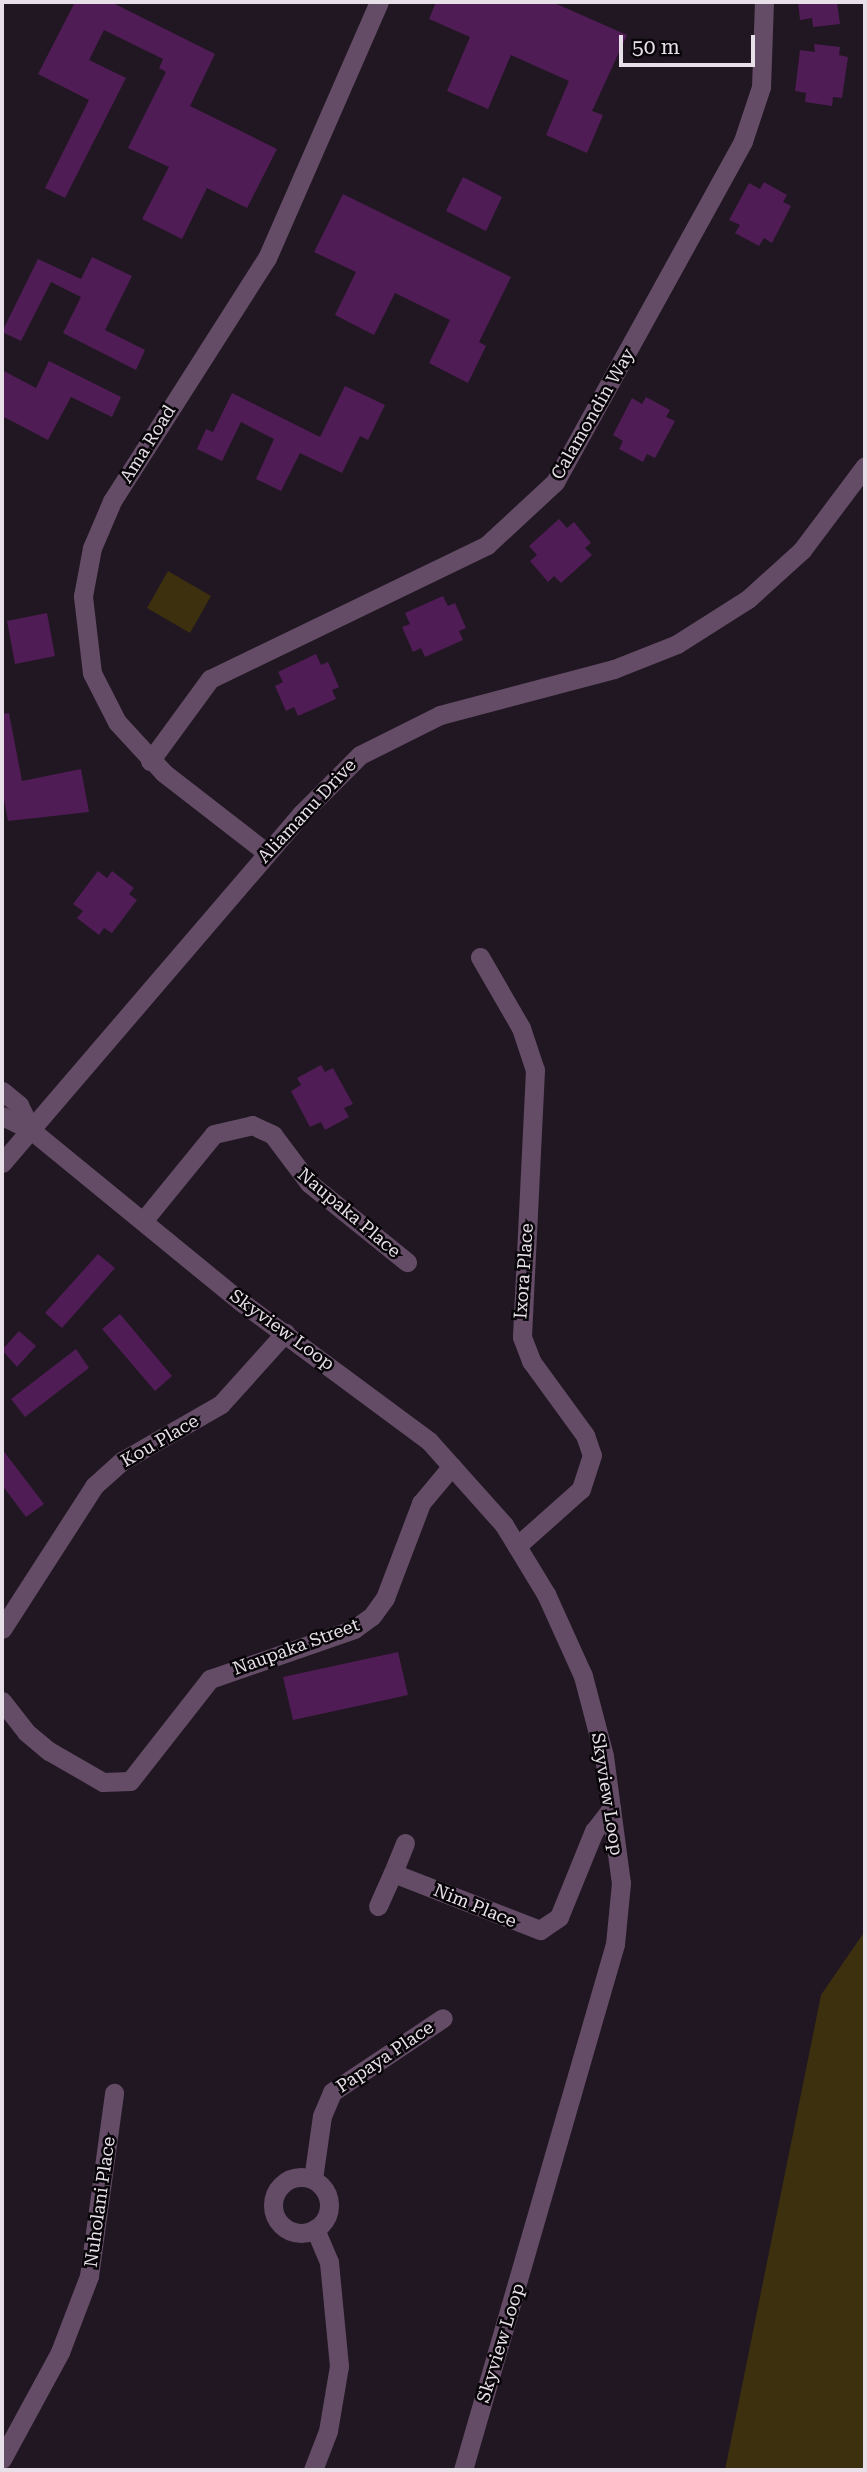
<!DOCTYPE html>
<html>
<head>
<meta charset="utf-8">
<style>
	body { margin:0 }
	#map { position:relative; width:867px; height:2472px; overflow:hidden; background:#211722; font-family:"Roboto Serif",serif }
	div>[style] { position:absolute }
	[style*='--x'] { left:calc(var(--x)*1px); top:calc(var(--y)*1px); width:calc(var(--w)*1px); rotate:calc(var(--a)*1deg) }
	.green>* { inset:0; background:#3c300f }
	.building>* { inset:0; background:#501c55 }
	.minor>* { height:19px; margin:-9.5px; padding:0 9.5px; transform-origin:9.5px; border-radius:9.5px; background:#644c66 }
	.minor>.ring { margin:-9.5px; padding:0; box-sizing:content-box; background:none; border:19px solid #644c66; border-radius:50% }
	span { translate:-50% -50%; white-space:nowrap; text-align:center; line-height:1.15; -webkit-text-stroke:5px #080509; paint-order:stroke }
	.street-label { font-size:18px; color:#e8e0e8 }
	.frame { position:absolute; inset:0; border:4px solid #e8e0e8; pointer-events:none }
	.scale { position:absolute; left:619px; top:35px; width:136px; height:32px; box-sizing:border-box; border:4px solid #e8e0e8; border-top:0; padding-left:9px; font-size:21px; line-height:24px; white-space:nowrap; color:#e8e0e8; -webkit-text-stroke:5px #080509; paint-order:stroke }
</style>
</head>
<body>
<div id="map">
	<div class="green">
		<div style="clip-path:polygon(168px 571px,211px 596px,190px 633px,147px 608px)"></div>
		<div style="clip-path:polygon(865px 1931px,865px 2469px,725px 2470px,821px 1995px)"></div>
	</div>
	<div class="building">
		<div style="clip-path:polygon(75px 2px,111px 2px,215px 54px,190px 106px,277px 149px,247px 208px,207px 188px,182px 239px,142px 219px,169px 167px,128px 148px,166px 72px,159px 68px,163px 59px,104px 30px,89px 60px,126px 78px,65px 198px,45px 188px,89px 100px,38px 74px)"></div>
		<div style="clip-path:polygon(436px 2px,552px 2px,627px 35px,592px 111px,603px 115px,587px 153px,546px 135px,569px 81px,511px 55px,488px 109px,447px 91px,470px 37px,429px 19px)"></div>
		<div style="clip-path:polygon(798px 2px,837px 2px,840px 24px,813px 27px,812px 18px,800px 20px)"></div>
		<div style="clip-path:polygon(814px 44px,840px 47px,839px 55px,848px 57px,842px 98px,833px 97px,832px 106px,805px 102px,806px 93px,795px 91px,800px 50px,815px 52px)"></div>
		<div style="clip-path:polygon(463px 177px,502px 197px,486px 231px,446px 211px)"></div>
		<div style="clip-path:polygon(764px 182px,787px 195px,783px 202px,791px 206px,772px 243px,764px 238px,759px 246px,735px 233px,740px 225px,729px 220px,749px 183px,760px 189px)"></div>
		<div style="clip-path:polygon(343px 194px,511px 277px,479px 342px,486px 346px,468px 383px,429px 363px,450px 320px,395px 293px,374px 335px,335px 315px,356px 272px,314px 252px)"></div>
		<div style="clip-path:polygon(92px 257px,132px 276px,105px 330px,145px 350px,136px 370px,63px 333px,81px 297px,51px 282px,21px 341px,2px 332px,38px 259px,81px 279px)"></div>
		<div style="clip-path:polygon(49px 361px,121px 397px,112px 417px,71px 397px,48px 440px,2px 416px,2px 370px,36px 388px)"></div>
		<div style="clip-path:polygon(345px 386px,385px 405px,368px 440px,360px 436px,342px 473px,300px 453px,281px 491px,256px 479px,274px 439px,241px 422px,222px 461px,197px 449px,206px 429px,213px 432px,232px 393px,320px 437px)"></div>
		<div style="clip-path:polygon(646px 397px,670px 410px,666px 417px,675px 421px,655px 458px,647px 454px,643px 462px,619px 449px,623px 441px,613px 435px,632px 398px,642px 404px)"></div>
		<div style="clip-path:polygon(559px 519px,567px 528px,574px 522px,591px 543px,585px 548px,592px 555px,561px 583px,554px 576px,548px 582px,530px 561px,537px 555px,529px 546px)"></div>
		<div style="clip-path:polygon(443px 596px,448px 606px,455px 603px,466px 628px,459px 631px,463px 640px,425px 657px,421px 648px,413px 652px,402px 627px,410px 624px,405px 613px)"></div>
		<div style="clip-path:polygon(47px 613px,55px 656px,15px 664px,7px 621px)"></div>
		<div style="clip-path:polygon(316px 654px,321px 665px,328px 662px,339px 687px,332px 690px,336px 699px,298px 716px,294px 707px,286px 711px,275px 686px,283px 682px,278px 672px)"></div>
		<div style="clip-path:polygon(9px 713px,22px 781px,81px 769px,89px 812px,8px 821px,2px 789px,2px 714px)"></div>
		<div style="clip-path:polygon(98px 871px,107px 878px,112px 871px,134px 888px,129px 894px,137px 900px,112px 933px,104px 928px,99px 935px,77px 918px,83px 911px,73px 904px)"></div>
		<div style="clip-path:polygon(321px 1065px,325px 1072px,333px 1068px,353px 1104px,344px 1108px,349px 1117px,325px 1130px,321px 1122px,310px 1127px,291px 1091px,301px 1085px,297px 1078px)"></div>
		<div style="clip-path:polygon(98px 1254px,115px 1268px,62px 1328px,45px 1313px)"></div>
		<div style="clip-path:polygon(120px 1314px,172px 1376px,155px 1391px,102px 1329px)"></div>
		<div style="clip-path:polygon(19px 1331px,36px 1346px,17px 1367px,2px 1350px)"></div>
		<div style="clip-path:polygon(76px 1349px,89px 1368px,25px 1417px,11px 1399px)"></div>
		<div style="clip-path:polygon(2px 1449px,44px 1504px,26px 1517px,2px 1485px)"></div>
		<div style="clip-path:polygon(398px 1652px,408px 1695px,293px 1720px,283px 1677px)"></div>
	</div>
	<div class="minor">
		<div style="--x:150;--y:761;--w:102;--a:-53.8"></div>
		<div style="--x:210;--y:679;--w:308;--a:-25.8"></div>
		<div style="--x:487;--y:545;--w:93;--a:-42.8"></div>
		<div style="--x:555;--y:482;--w:389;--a:-61.1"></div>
		<div style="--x:743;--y:141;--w:57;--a:-71.6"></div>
		<div style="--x:761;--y:87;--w:85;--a:-88"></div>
		<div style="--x:267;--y:853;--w:130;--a:-142.2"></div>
		<div style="--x:164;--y:773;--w:69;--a:-132.7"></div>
		<div style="--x:117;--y:722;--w:55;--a:-117"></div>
		<div style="--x:92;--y:673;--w:78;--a:-96.7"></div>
		<div style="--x:83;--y:596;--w:49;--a:-79.4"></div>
		<div style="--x:92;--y:548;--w:51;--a:-66.9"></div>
		<div style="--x:112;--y:501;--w:288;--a:-57.5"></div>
		<div style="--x:267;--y:258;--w:279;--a:-66.4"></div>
		<div style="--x:480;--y:957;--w:82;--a:60"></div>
		<div style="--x:521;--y:1028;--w:44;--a:71.6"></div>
		<div style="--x:535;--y:1070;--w:267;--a:92.8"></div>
		<div style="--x:522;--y:1337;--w:26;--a:69"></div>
		<div style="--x:531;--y:1361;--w:92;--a:53.9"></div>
		<div style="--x:585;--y:1435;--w:21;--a:71"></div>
		<div style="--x:592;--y:1455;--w:36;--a:108"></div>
		<div style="--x:581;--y:1489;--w:86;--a:138.3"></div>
		<div style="--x:2;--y:1091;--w:22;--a:39"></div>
		<div style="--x:19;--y:1105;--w:28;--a:64"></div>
		<div style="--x:2;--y:1116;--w:32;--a:26"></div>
		<div style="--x:31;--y:1130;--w:270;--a:39.3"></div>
		<div style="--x:240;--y:1301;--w:235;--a:36.5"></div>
		<div style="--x:429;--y:1441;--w:113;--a:48.2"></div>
		<div style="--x:504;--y:1525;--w:81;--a:58.7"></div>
		<div style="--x:546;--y:1594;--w:90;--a:65.7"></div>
		<div style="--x:583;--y:1676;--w:83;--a:75.3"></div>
		<div style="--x:604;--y:1756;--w:128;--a:82.4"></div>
		<div style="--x:621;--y:1883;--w:61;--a:95.6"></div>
		<div style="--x:615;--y:1944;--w:548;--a:106.12"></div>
		<div style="--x:2;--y:1163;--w:460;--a:-49.4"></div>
		<div style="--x:301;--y:814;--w:83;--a:-45"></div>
		<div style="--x:360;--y:755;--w:89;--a:-26.6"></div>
		<div style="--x:440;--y:715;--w:180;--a:-14.8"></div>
		<div style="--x:614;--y:669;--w:68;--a:-21.6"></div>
		<div style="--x:677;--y:644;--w:84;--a:-32.4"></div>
		<div style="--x:748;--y:599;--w:73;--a:-42.2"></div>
		<div style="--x:802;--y:550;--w:105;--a:-53.1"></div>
		<div style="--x:143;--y:1221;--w:112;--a:-50.8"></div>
		<div style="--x:214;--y:1134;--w:39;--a:-13"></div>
		<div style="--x:252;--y:1125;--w:23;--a:25"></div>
		<div style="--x:273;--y:1135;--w:60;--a:53.1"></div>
		<div style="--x:309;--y:1183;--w:126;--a:38.9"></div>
		<div style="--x:2;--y:1629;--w:170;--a:-57.2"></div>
		<div style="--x:94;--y:1486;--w:38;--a:-42"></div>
		<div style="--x:122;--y:1461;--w:114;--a:-29.9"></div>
		<div style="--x:221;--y:1404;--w:96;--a:-48"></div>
		<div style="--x:2;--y:1701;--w:39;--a:52"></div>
		<div style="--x:26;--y:1732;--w:30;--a:40"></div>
		<div style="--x:49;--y:1751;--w:62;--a:29.9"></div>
		<div style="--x:103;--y:1782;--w:27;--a:-2"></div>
		<div style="--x:130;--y:1781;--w:130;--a:-51.9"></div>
		<div style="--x:210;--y:1679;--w:152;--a:-19.1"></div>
		<div style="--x:354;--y:1629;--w:22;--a:-36"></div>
		<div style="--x:372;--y:1616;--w:22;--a:-54"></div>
		<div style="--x:385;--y:1598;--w:102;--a:-69.2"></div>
		<div style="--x:421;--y:1503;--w:48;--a:-50"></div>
		<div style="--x:405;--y:1843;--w:32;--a:112"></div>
		<div style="--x:393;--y:1873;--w:158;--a:21.2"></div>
		<div style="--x:540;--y:1930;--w:23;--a:-34"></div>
		<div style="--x:559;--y:1917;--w:93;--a:-67.9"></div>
		<div style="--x:594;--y:1831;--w:28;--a:-52"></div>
		<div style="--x:378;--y:1906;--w:36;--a:-66"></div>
		<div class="ring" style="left:273px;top:2177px;width:37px;height:37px"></div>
		<div style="--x:313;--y:2179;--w:64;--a:-81.9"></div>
		<div style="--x:322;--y:2116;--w:26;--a:-67"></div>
		<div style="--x:332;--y:2092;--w:133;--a:-33.7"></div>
		<div style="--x:2;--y:2459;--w:122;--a:-61.5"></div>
		<div style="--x:60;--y:2352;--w:81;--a:-69.1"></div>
		<div style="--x:89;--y:2276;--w:185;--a:-82.2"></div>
		<div style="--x:313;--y:2470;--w:42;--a:-69"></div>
		<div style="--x:328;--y:2431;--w:66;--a:-80.4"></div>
		<div style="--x:339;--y:2366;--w:104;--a:-95.5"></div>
		<div style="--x:329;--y:2262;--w:36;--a:-113"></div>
	</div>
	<div class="street-label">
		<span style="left:593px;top:414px;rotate:-60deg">Calamondin Way</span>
		<span style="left:148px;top:444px;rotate:-58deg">Ama Road</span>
		<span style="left:307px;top:811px;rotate:-47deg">Aliamanu Drive</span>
		<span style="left:349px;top:1213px;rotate:40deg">Naupaka Place</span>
		<span style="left:524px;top:1271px;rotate:-86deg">Ixora Place</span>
		<span style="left:282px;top:1330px;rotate:36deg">Skyview Loop</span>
		<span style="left:160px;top:1441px;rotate:-30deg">Kou Place</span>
		<span style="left:296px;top:1647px;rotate:-20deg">Naupaka Street</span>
		<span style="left:607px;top:1794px;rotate:81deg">Skyview Loop</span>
		<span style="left:475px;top:1906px;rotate:22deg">Nim Place</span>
		<span style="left:385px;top:2057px;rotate:-34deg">Papaya Place</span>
		<span style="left:100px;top:2202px;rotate:-82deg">Nuholani Place</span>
		<span style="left:501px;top:2343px;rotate:-73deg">Skyview Loop</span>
	</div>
	<div class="frame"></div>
	<div class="scale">50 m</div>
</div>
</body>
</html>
